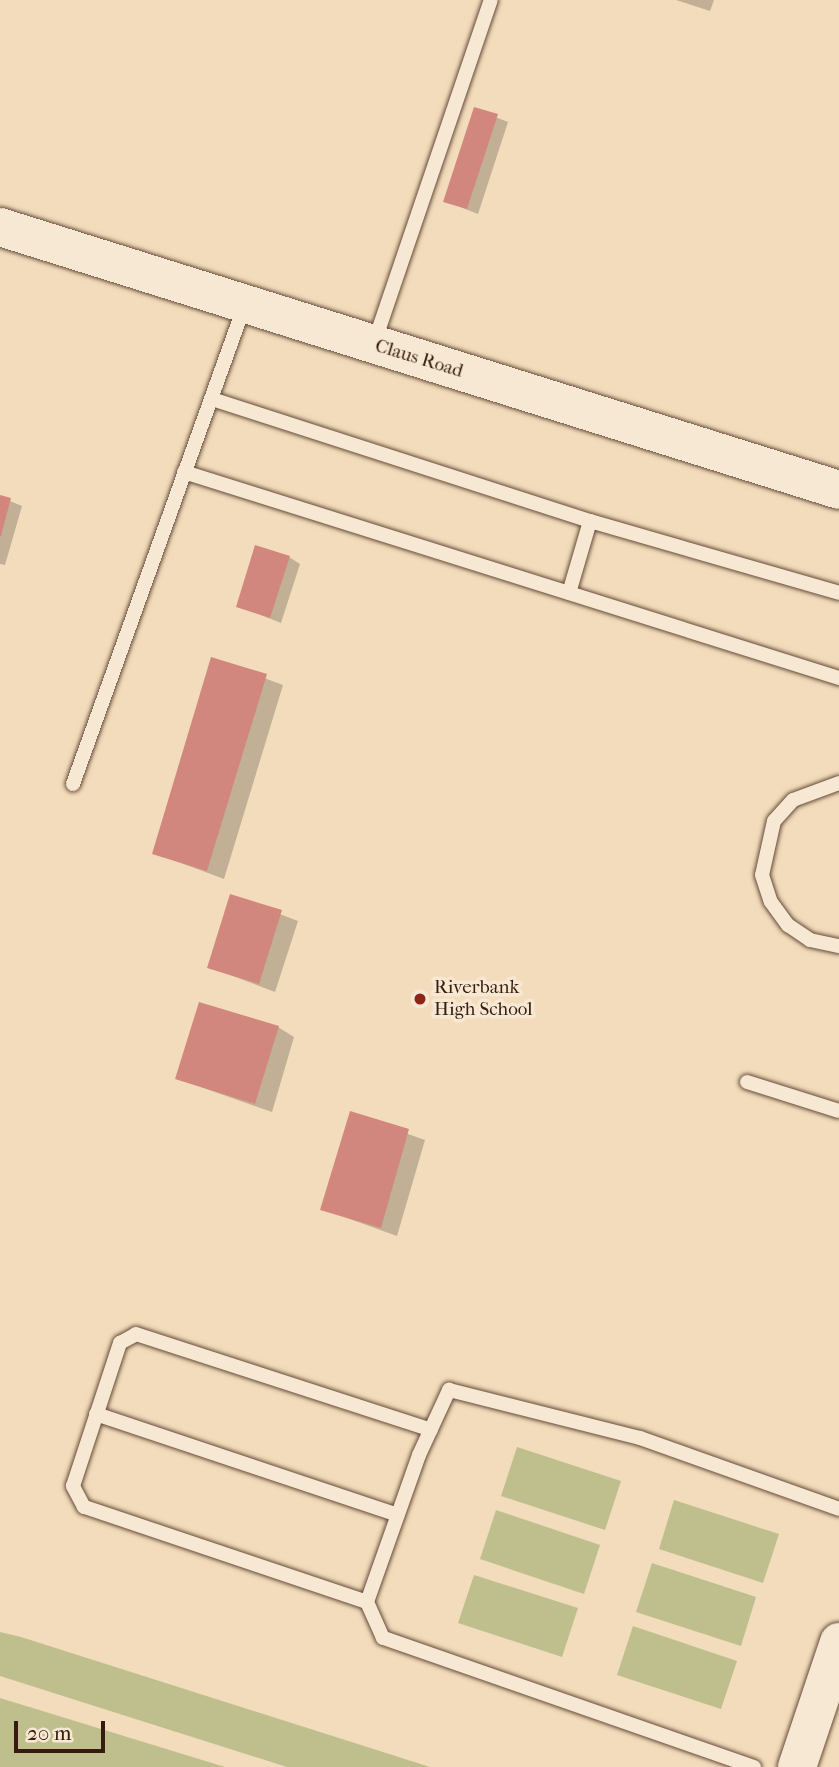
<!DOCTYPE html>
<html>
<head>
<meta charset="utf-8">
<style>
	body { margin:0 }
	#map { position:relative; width:839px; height:1767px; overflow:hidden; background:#f2dcbb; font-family:"IM FELL French Canon",serif }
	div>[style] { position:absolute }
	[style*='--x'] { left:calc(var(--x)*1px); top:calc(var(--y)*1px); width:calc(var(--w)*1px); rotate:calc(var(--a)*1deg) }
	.green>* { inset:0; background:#bebf8d }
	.shadow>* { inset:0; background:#0003 }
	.building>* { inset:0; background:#d2877e }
	.roads { filter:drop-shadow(0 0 2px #664b39) drop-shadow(0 0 2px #664b39) }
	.lane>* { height:14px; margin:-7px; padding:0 7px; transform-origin:7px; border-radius:7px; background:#f7e8d3 }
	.secondary>* { height:38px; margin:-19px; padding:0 19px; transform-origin:19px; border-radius:19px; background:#f7e8d3 }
	.dots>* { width:19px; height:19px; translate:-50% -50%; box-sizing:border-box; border:4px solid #f7e8d3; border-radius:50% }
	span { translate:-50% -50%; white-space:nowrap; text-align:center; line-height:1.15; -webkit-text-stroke:7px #f7e8d3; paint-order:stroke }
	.street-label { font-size:19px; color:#371b0e }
	.poi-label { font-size:19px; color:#371b0e }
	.left { translate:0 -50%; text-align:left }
	.scale { position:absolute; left:14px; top:1721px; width:91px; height:32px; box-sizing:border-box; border:4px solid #371b0e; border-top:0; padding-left:9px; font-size:21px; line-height:24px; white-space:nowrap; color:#371b0e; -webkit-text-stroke:5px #f7e8d3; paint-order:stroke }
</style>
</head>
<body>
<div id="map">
	<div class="green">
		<div style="clip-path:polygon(517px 1447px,621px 1481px,605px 1530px,501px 1496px)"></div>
		<div style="clip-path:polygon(674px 1500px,779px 1534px,763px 1583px,659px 1549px)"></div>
		<div style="clip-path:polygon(496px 1510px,600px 1545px,584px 1594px,480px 1559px)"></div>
		<div style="clip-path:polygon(652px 1563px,756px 1597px,741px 1646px,636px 1612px)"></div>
		<div style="clip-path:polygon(474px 1575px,578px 1608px,562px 1657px,458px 1623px)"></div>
		<div style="clip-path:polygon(633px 1626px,737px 1661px,721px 1709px,617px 1675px)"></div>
		<div style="clip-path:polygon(0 1632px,21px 1637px,430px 1767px,287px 1767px,0 1676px)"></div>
		<div style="clip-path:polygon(0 1698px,225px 1767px,0 1767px)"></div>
	</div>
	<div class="shadow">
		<div style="clip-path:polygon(676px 0,714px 0,710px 11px)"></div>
		<div style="clip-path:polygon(475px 109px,508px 122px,478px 214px,445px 201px)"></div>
		<div style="clip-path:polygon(0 497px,22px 506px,5px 565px,0 564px)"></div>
		<div style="clip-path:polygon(289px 557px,300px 564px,281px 623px,238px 606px)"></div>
		<div style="clip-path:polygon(213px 659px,283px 685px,224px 879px,154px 853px)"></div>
		<div style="clip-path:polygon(232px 896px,298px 921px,275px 992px,209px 967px)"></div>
		<div style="clip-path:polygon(278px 1027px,294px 1037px,272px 1112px,178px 1079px)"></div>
		<div style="clip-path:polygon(351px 1114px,425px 1140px,397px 1236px,322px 1209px)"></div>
	</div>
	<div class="building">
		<div style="clip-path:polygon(474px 107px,498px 114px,467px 209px,443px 202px)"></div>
		<div style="clip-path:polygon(0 495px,11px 498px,1px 536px,0 536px)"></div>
		<div style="clip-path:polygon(255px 545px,290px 556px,270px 618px,236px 607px)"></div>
		<div style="clip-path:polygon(211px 657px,267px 674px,207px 871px,152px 854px)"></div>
		<div style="clip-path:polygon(230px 894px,282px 910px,259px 984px,207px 968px)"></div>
		<div style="clip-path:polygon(199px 1002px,279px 1026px,255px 1104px,175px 1079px)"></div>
		<div style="clip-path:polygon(350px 1111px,409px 1129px,381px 1228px,320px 1210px)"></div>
	</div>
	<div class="roads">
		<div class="lane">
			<div style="--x:374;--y:343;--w:362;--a:-71.2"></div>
			<div style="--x:212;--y:399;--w:397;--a:17.9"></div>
			<div style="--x:590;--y:521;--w:259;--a:16.1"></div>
			<div style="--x:184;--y:472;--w:687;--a:17.46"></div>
			<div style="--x:569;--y:593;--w:75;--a:-73.7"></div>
			<div style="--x:839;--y:783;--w:49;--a:159.7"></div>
			<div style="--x:793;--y:800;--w:28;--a:132"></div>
			<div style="--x:774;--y:821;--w:55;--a:102.5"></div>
			<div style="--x:762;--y:875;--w:28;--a:72"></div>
			<div style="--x:771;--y:902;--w:29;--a:54"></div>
			<div style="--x:788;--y:925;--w:27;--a:34"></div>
			<div style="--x:810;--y:940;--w:30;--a:12"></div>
			<div style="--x:73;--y:784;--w:507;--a:-70.28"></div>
			<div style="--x:747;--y:1082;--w:96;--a:17.5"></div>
			<div style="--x:96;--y:1414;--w:318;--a:18.5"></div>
			<div style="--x:367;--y:1602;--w:299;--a:-161.4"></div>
			<div style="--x:84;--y:1507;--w:24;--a:-118"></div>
			<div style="--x:73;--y:1486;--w:151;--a:-71.8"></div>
			<div style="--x:120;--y:1343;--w:18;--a:-29"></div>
			<div style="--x:136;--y:1334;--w:310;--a:18"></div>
			<div style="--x:754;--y:1767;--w:393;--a:-160.8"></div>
			<div style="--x:383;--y:1638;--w:39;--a:-114"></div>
			<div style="--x:367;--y:1602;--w:156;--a:-70.5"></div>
			<div style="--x:419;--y:1455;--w:72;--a:-65.2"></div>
			<div style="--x:449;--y:1390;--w:197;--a:14.1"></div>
			<div style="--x:640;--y:1438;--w:211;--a:19.6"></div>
		</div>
		<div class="secondary">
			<div style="--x:0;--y:227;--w:879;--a:17.4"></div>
			<div style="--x:797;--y:1767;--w:132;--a:-71.4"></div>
		</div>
	</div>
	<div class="dots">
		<div style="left:420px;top:999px;background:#8f2418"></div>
	</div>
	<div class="street-label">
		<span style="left:419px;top:359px;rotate:17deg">Claus Road</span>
	</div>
	<div class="poi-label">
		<span class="left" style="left:434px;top:999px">Riverbank<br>High School</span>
	</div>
	<div class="scale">20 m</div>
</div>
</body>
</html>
